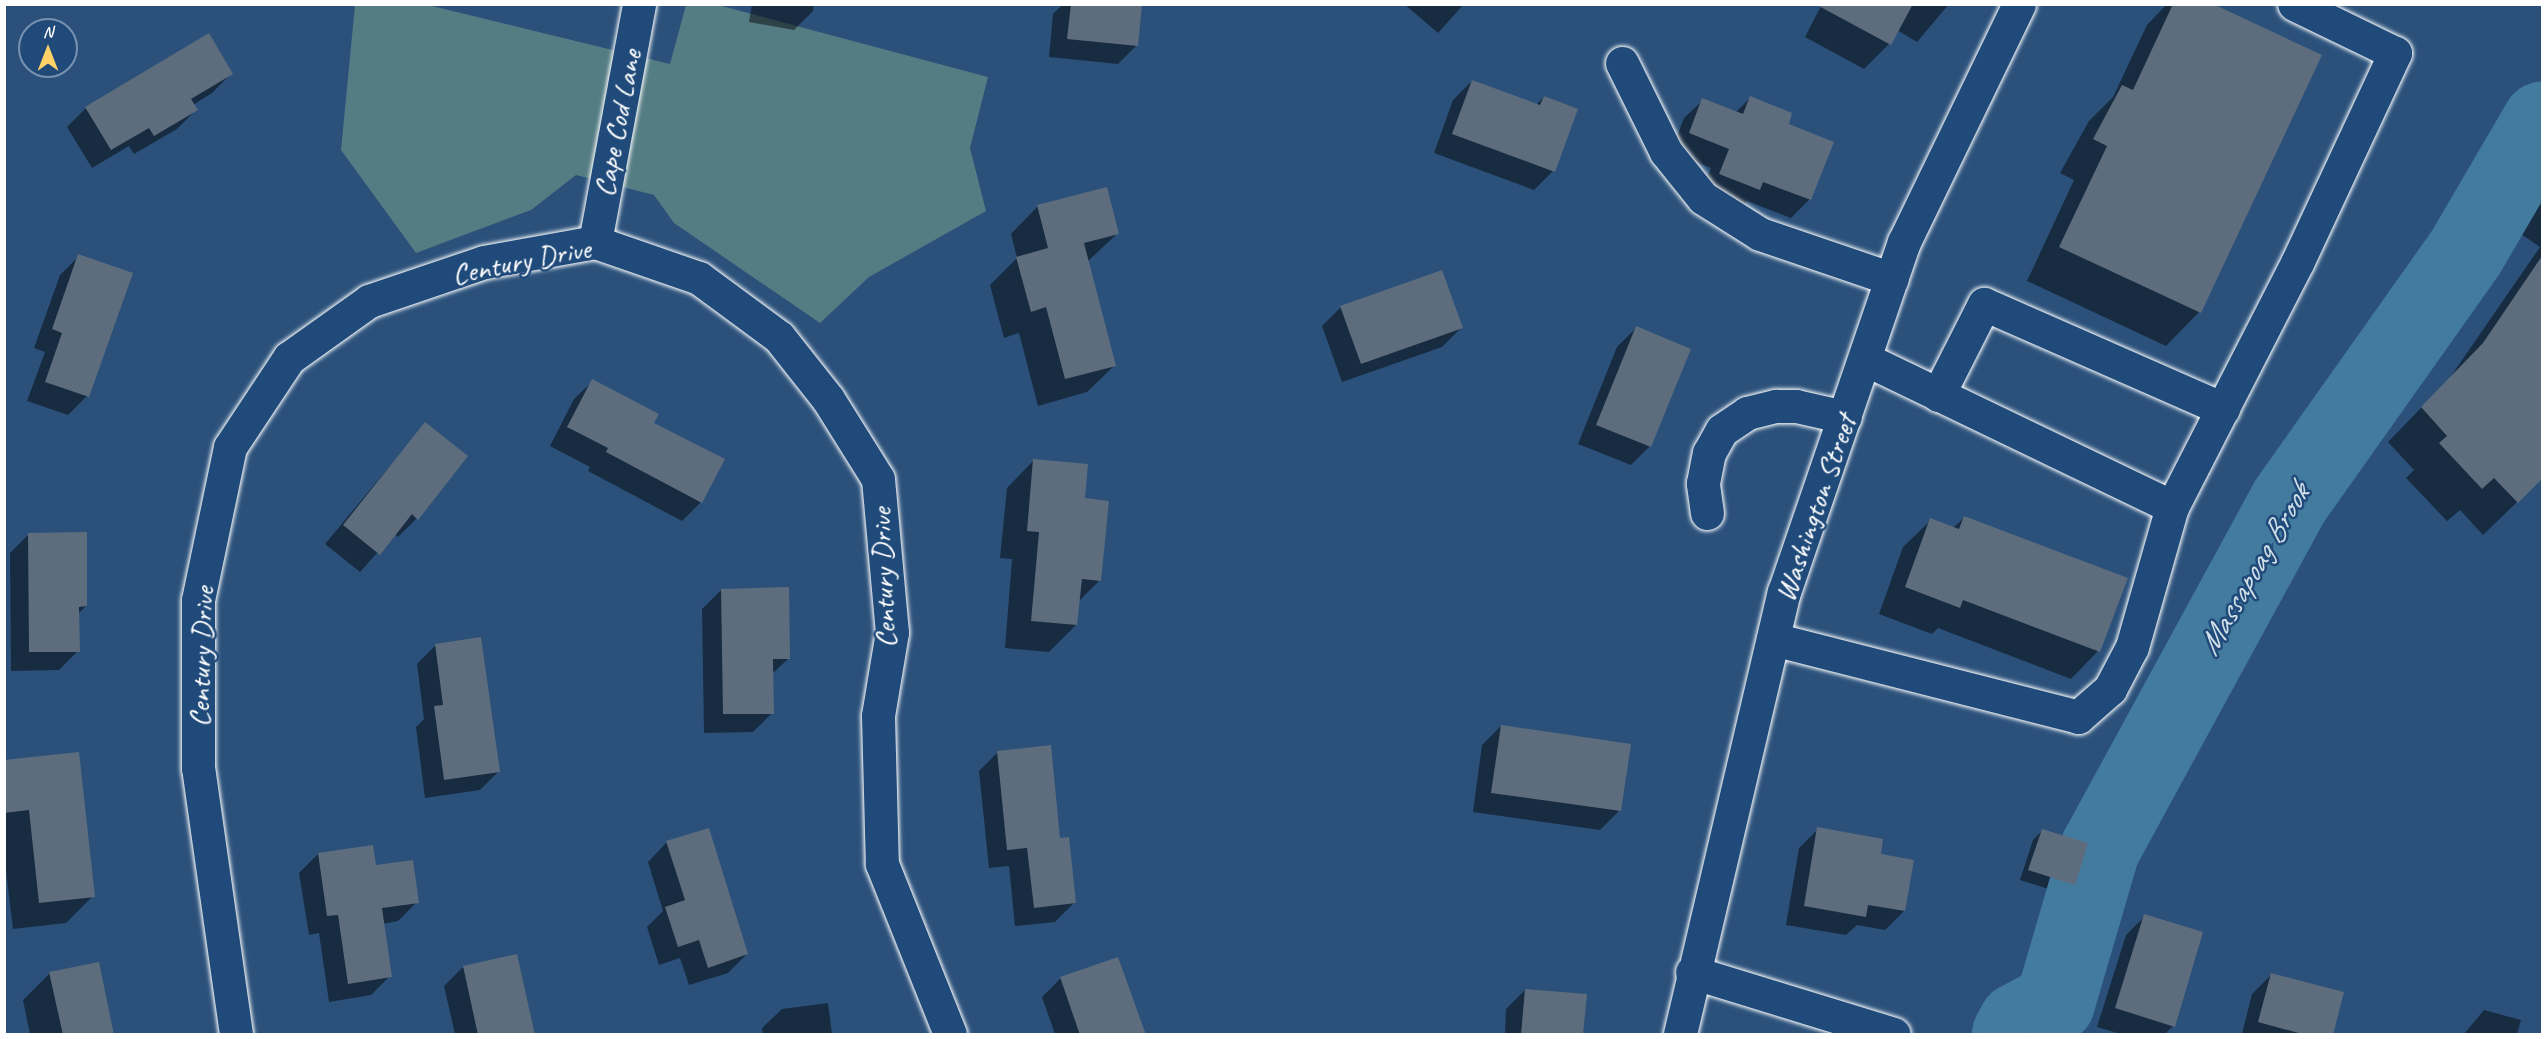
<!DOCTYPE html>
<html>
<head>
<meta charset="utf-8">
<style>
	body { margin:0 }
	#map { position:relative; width:2547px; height:1039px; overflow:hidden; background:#2b517b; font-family:Caveat,sans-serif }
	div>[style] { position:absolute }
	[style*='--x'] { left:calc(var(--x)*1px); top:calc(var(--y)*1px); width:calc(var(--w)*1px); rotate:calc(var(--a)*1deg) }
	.green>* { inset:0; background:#537c83 }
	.shadow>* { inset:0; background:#0007 }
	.river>* { height:80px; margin:-40px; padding:0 40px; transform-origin:40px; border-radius:40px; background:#437b9f }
	.building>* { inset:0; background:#5d6d7d }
	.roads { filter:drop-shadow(0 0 2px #fff) drop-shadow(0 0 2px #fff) }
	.minor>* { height:33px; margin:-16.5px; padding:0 16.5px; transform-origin:16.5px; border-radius:16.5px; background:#1f4a7a }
	.major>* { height:33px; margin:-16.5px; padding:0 16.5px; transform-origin:16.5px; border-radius:16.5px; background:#1f4a7a }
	span { translate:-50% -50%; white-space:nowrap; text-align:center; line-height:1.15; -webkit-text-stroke:5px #1f4a7a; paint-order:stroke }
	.street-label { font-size:30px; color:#fff }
	.water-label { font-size:32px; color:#d0dee7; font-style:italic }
	.frame { position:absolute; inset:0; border:6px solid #fff; pointer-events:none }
	.north { position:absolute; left:18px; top:18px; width:60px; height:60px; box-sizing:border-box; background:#1f4a7a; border:2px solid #7992af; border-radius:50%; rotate:0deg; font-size:16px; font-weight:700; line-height:24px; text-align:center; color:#fff }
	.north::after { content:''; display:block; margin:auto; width:21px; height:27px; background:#ffd166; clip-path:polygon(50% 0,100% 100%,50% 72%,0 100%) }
</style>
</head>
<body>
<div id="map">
	<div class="green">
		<div style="clip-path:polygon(355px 5px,428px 5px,670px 64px,686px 5px,718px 5px,988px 77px,970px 148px,986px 211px,869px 277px,820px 323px,674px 223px,654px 195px,576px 175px,531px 210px,416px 253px,341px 150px)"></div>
	</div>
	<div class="shadow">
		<div style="clip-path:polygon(752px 4px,814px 4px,813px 11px,794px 30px,749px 22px)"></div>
		<div style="clip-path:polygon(1063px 4px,1141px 4px,1137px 45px,1118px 64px,1049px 57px,1053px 14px)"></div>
		<div style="clip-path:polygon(1404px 4px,1464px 4px,1438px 33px)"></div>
		<div style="clip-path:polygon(1822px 4px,1949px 4px,1917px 42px,1897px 30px,1889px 44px,1864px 69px,1805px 37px)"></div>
		<div style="clip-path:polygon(2167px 4px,2210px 4px,2199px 312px,2166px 346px,2027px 281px,2074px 180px,2060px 173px,2089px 121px,2113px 97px,2147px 25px)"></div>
		<div style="clip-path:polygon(231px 74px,212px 93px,193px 105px,196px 110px,177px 129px,134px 154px,129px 146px,92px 168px,67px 127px,86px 108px)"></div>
		<div style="clip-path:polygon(1472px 81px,1536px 105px,1544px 97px,1576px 110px,1553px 171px,1534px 190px,1434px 153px,1453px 100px)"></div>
		<div style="clip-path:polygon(1750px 98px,1787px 125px,1810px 199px,1791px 218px,1747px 201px,1739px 209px,1701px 193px,1711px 168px,1671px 152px,1684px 118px,1703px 100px,1736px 112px)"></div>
		<div style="clip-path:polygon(2542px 193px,2542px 478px,2483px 535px,2460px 510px,2447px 521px,2406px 478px,2414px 470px,2388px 442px,2449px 379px,2540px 247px,2521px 234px)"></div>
		<div style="clip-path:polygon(1038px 206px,1117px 234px,1087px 262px,1115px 365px,1087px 392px,1038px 406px,1019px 333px,1004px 338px,990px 285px,1017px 258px,1011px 234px)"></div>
		<div style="clip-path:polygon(79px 256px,87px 396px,68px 415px,27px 401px,45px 352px,34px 348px,60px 275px)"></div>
		<div style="clip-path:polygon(1341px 307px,1461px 328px,1442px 347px,1342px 382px,1322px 326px)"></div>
		<div style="clip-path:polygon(1636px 328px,1650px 446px,1631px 465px,1578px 444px,1617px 347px)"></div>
		<div style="clip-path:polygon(593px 381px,652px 423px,701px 502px,682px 521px,588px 471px,590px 467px,550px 446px,574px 399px)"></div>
		<div style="clip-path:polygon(425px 424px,466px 456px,416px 519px,398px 537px,394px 534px,360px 572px,325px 544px)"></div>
		<div style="clip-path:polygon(1034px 460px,1083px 500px,1100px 580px,1078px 602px,1076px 625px,1049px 652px,1005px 648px,1012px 559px,1000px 558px,1007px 488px)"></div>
		<div style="clip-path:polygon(1964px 518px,2126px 579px,2098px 651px,2071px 679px,1938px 628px,1932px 634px,1879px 614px,1903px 547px,1931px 520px,1953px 528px)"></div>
		<div style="clip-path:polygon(29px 534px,86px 606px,78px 614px,78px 651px,59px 670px,11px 671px,10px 553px)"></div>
		<div style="clip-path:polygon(721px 590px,789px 658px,771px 675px,772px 713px,753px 732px,704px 733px,702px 609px)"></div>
		<div style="clip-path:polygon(436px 645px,499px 771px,480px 790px,425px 798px,416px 727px,424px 719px,417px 664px)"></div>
		<div style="clip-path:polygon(1501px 726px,1619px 811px,1600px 830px,1473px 812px,1482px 745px)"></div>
		<div style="clip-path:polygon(998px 752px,1059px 839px,1074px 903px,1055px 922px,1015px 926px,1009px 866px,989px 868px,979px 771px)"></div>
		<div style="clip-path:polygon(4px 761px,93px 896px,66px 923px,13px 929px,4px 854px)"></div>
		<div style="clip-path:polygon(1818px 829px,1879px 855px,1904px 911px,1885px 930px,1857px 925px,1846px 935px,1786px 925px,1799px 848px)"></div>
		<div style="clip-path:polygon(708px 830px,747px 954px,728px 973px,689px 985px,680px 958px,659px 965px,647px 927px,663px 911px,648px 862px,666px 843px)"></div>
		<div style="clip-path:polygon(2042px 831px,2074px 884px,2064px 894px,2020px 880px,2033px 840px)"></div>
		<div style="clip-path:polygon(318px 854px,375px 867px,417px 902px,398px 921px,382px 924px,390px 976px,371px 995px,329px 1002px,319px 933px,309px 935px,299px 873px)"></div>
		<div style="clip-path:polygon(2145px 916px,2173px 1026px,2165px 1034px,2121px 1034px,2097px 1027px,2126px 935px)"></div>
		<div style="clip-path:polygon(463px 967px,533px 1034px,455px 1034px,444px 986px)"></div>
		<div style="clip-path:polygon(50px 973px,113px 1034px,30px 1034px,23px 1000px)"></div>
		<div style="clip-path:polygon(2271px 975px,2332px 1034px,2242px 1034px,2252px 994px)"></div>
		<div style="clip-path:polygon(1061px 978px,1144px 1034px,1055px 1034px,1042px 997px)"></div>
		<div style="clip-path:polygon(1525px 990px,1582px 1034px,1505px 1034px,1506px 1009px)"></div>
		<div style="clip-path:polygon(828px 1003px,832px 1034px,763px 1034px,762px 1028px,782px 1009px)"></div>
		<div style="clip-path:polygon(2484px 1010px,2521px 1020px,2517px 1034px,2464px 1034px)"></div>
	</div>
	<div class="river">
		<div style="--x:2012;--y:1034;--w:13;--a:-61"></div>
		<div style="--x:2018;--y:1023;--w:42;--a:-28.4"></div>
		<div style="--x:2055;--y:1003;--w:160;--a:-73.7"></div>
		<div style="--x:2100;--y:849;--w:395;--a:-61.4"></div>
		<div style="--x:2289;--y:502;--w:306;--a:-54.7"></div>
		<div style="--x:2466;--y:252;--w:151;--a:-59.7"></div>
	</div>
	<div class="building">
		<div style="clip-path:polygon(1071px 4px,1142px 4px,1138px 46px,1067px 39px)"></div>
		<div style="clip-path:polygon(1815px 4px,1913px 4px,1891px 45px)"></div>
		<div style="clip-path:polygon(2173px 4px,2213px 4px,2322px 55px,2201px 313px,2059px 247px,2107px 146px,2093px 139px,2122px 85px,2133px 90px)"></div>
		<div style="clip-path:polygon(209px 33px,233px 74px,191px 99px,198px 110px,154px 136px,149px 128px,111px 150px,85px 107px)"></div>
		<div style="clip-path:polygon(1472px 80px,1540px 105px,1544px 96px,1578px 109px,1555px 172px,1452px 134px)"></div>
		<div style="clip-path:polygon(1750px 96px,1792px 113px,1789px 124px,1834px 142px,1811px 200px,1763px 182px,1760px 190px,1719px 174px,1729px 149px,1689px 133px,1702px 98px,1743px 114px)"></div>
		<div style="clip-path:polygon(1107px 187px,1119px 234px,1084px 243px,1116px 366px,1065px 379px,1046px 307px,1031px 312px,1016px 257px,1048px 248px,1037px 205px)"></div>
		<div style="clip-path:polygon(78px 254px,133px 273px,89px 397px,45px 382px,62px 333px,52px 329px)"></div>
		<div style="clip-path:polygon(2542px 256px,2542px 479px,2518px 503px,2494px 478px,2482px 489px,2439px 443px,2447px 436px,2421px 407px,2483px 343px)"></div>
		<div style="clip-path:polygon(1442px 270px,1463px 328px,1361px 364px,1340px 306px)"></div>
		<div style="clip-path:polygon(1636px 326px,1691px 349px,1651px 447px,1596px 425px)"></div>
		<div style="clip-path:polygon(592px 379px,659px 414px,654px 423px,725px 459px,702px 503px,606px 452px,608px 448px,567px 427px)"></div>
		<div style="clip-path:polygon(425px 422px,468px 456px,418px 520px,412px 514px,380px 555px,343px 525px)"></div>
		<div style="clip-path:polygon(1033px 459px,1088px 464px,1085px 498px,1109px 501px,1101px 581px,1082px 579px,1077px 625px,1031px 621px,1039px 532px,1027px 531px)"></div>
		<div style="clip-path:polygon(1964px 516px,2128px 578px,2100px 652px,1963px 600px,1960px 608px,1905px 587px,1930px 518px,1959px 529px)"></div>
		<div style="clip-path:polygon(87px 532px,87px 606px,79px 607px,80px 652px,29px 652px,28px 533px)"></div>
		<div style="clip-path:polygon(789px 587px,790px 659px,773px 659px,774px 714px,723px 714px,721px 589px)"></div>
		<div style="clip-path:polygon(481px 637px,500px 772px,444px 780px,434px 706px,443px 705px,435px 644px)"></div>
		<div style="clip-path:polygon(1501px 725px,1631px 744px,1621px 811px,1491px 793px)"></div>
		<div style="clip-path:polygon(1051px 745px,1060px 838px,1069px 837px,1076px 903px,1034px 908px,1027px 848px,1007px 850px,997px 751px)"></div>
		<div style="clip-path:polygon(79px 752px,95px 897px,39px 903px,29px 810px,4px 813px,4px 760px)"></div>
		<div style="clip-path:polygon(1817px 827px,1883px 839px,1881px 854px,1914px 860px,1905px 911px,1868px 905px,1866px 917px,1804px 906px)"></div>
		<div style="clip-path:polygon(709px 828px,748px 954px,708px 968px,699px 940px,678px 947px,665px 907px,685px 900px,666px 841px)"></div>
		<div style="clip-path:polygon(2042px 829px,2088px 843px,2075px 885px,2028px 870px)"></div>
		<div style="clip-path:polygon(373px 845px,376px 865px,413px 860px,419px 903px,382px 908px,392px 977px,348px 984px,338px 915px,327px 916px,318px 853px)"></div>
		<div style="clip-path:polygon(2144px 914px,2203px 932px,2175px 1027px,2115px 1008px)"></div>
		<div style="clip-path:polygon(517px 954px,535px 1035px,478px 1035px,463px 966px)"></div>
		<div style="clip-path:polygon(1118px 957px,1146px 1035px,1080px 1035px,1060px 977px)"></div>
		<div style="clip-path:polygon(99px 962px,114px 1035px,63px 1035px,49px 972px)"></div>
		<div style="clip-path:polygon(2271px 973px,2344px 992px,2333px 1035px,2306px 1035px,2258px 1022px)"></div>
		<div style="clip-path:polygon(1525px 989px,1587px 994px,1583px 1035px,1521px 1035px)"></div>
	</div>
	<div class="roads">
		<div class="minor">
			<div style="--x:1622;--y:63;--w:99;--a:63.7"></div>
			<div style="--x:1666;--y:152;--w:59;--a:51.2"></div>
			<div style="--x:1703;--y:198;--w:67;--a:32.3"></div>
			<div style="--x:1760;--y:234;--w:139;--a:18.8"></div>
			<div style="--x:595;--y:242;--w:242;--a:-79.5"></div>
			<div style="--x:1865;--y:359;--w:341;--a:25.7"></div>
			<div style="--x:2172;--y:507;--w:274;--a:-62.9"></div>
			<div style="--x:2297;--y:263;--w:232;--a:-65"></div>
			<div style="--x:2395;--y:53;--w:112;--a:-154.1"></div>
			<div style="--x:1938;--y:395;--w:102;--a:-63.2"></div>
			<div style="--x:1984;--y:304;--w:261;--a:23.7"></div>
			<div style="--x:1707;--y:513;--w:30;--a:-98"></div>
			<div style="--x:1703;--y:483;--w:31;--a:-79"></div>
			<div style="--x:1709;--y:453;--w:26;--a:-61"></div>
			<div style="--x:1722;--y:430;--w:30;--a:-34"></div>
			<div style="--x:1747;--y:413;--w:30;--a:-14"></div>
			<div style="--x:1776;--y:406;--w:20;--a:0"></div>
			<div style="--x:1796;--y:406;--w:50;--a:12.7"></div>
			<div style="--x:1773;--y:639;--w:315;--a:14.3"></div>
			<div style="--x:2078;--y:717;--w:43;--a:-41.2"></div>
			<div style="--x:2110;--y:689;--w:47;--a:-62.4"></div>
			<div style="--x:2132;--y:647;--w:146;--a:-74.1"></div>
			<div style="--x:1692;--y:972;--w:211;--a:17.1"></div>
			<div style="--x:236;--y:1034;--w:269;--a:-98.1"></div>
			<div style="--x:198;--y:768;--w:168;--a:-90"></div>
			<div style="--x:198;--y:600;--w:156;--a:-78.2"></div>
			<div style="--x:230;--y:447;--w:107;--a:-56.5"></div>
			<div style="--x:289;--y:358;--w:98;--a:-35.5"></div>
			<div style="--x:369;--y:301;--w:121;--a:-18.7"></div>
			<div style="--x:484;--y:262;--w:113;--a:-10.2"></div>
			<div style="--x:595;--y:242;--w:110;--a:19.1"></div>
			<div style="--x:699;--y:278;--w:99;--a:36.4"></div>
			<div style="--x:779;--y:337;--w:79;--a:51.7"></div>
			<div style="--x:828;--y:399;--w:94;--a:58"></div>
			<div style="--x:878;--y:479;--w:154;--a:84.8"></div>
			<div style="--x:892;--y:632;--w:85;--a:99.5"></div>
			<div style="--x:878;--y:716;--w:148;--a:88.5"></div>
			<div style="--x:882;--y:864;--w:183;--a:68.2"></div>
		</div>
		<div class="major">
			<div style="--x:1680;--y:1034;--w:454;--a:-76.8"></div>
			<div style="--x:1784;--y:592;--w:370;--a:-71.1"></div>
			<div style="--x:1904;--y:242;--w:264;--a:-64.2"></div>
		</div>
	</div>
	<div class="street-label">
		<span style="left:617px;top:123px;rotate:-79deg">Cape Cod Lane</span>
		<span style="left:521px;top:261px;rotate:-11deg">Century Drive</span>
		<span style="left:1815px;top:508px;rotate:-71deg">Washington Street</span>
		<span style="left:883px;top:578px;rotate:-92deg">Century Drive</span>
		<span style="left:201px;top:657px;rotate:-88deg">Century Drive</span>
	</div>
	<div class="water-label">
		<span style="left:2254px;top:570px;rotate:-60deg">Massapoag Brook</span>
	</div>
	<div class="frame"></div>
	<div class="north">N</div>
</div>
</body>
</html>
